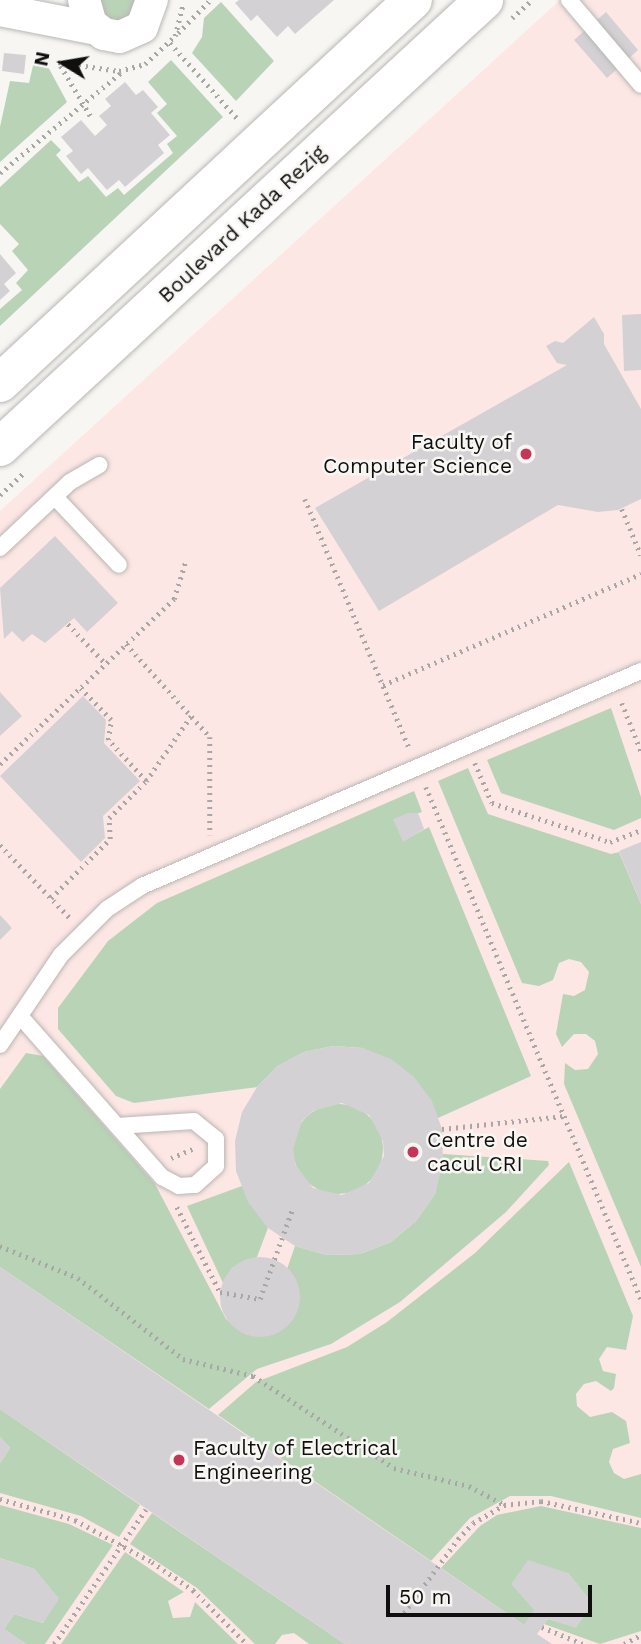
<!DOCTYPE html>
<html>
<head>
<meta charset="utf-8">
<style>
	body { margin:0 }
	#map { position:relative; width:641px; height:1644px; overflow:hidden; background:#f7f6f3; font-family:"Work Sans",sans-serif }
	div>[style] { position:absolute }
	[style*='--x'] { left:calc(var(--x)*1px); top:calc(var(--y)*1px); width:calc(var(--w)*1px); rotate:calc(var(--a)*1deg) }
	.education>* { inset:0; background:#fde7e5 }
	.green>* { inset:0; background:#b9d3b7 }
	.round { border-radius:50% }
	.building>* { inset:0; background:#d4d1d4 }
	.path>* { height:4.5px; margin-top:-2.25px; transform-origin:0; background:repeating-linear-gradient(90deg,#a8a7a5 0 2px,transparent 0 7px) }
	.roads { filter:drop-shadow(0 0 2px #b8b7b4) drop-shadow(0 0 2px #b8b7b4) }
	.service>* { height:16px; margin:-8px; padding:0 8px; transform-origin:8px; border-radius:8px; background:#fff }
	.minor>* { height:32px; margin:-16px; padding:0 16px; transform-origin:16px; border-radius:16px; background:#fff }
	.secondary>* { height:38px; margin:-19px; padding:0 19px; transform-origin:19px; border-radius:19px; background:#fff }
	.dots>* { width:19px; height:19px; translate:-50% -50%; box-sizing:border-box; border:4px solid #f7f6f3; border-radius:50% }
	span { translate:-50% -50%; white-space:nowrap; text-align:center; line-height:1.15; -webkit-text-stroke:5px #f7f6f3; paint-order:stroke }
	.street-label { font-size:21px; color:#0f0f0e }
	.poi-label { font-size:21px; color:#0f0f0e }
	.right { translate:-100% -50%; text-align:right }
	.left { translate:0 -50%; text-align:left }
	.north { position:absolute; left:28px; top:28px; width:70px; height:70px; -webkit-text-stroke:5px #f7f6f3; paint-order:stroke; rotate:281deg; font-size:19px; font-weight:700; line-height:28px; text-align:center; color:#0f0f0e }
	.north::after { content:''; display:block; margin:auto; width:24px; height:32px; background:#0f0f0e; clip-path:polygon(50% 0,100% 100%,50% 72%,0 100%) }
	.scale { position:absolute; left:386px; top:1585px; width:206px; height:32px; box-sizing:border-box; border:4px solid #0f0f0e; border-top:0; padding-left:9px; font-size:21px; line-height:24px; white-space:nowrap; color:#0f0f0e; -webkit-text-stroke:5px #f7f6f3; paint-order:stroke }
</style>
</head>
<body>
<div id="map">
	<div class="education">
		<div style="clip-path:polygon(560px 0,641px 0,641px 1644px,0 1644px,0 511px)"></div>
	</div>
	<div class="green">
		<div style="clip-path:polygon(97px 0,139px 0,126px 22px,105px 19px)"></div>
		<div style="clip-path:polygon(221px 2px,274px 61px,236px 101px,192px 53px,202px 37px,204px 18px)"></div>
		<div style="clip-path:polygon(171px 60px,223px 117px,0 326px,0 309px,22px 290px,16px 283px,28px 270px,12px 251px,19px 244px,0 224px,0 187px,51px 140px,61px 150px,56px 155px,79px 182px,88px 176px,106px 197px,118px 188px,124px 195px,173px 153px,167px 144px,177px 136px,157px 113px,167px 104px,148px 82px)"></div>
		<div style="clip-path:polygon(34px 61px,46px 63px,67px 102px,0 162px,0 127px,10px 81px,29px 83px)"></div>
		<div style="clip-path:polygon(611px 708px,641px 797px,641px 818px,614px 830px,501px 793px,487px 760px)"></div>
		<div style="clip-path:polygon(468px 768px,488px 814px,611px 854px,619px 852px,641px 904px,641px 1267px,564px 1084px,565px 1063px,575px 1070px,588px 1069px,598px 1054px,595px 1041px,586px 1034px,574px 1034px,562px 1047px,556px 1034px,563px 994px,574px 996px,585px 990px,589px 972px,581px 962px,569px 959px,559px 963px,553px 980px,539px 986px,522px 983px,438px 781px)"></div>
		<div style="clip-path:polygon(414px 791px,422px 812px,409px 816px,403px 841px,429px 827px,531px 1076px,438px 1118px,363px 1048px,333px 1046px,304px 1052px,278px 1066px,257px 1087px,134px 1103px,116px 1096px,58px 1029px,58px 1008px,108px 941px,157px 903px)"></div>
		<div style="clip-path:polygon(26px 1053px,43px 1056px,155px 1184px,226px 1319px,247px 1335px,272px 1335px,292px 1320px,300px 1296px,287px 1269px,295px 1246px,327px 1255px,360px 1254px,391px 1242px,416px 1221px,435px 1194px,443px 1154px,548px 1161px,549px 1165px,506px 1212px,400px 1302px,331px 1344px,257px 1369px,209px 1409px,0 1267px,0 1089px)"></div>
		<div class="round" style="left:293px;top:1104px;width:90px;height:90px"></div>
		<div style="clip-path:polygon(569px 1162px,633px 1316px,626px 1350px,607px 1347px,599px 1359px,603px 1371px,616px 1374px,614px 1388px,611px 1391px,596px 1381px,584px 1384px,576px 1394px,577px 1406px,590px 1417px,612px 1412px,626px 1421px,630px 1443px,613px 1449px,609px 1462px,614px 1473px,624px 1479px,641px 1474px,641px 1518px,551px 1496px,510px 1496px,470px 1518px,431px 1561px,218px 1415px,256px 1382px,347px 1347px,387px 1322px,475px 1253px)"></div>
		<div style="clip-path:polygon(242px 1186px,268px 1228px,257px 1257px,232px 1268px,223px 1283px,187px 1206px)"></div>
		<div style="clip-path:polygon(0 1409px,140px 1505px,119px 1537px,81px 1516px,0 1493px,0 1463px,10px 1448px,0 1437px)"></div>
		<div style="clip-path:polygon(0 1505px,69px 1524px,113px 1545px,45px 1644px,26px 1644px,4px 1629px,14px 1614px,43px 1623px,58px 1598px,34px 1569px,0 1558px)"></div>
		<div style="clip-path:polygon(541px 1506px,641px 1528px,641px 1631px,600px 1644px,544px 1624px,548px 1619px,576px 1627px,592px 1603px,568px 1573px,524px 1625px,441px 1568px,480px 1526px,497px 1515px)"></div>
		<div style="clip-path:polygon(152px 1513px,345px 1644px,309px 1644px,294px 1633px,282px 1635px,275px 1644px,255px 1644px,197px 1588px,130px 1544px)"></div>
		<div style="clip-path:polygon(125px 1552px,184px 1592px,168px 1601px,173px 1618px,190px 1617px,195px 1602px,238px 1644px,61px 1644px)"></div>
	</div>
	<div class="building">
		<div style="clip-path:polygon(239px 0,334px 0,295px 34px,288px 26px,277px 37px,257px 15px,251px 21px,235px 3px)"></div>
		<div style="clip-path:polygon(606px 12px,638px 50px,607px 78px,574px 40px)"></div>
		<div style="clip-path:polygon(4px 53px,26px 55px,24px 74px,2px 71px)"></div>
		<div style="clip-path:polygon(125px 82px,136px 95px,143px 90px,158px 107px,151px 113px,170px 135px,158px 145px,164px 153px,125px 187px,119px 180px,107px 190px,88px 168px,81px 174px,66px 156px,73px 151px,61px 137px,81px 120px,95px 136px,107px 125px,99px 116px,111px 106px,105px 99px)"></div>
		<div style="clip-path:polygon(0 254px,16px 273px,4px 284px,10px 291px,0 300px)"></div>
		<div style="clip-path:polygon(641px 314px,641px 370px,624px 371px,622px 315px)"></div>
		<div style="clip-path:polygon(594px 317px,604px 334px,604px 344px,641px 409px,641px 499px,618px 510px,598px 512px,558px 505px,379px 611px,315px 508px,567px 365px,557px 363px,546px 346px,555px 341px,563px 343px)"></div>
		<div style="clip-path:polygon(55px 536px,118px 603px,87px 632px,74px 618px,45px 643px,32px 634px,23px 642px,12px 631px,4px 639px,0 588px)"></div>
		<div style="clip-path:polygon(0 692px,22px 716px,0 736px)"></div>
		<div style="clip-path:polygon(83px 696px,106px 720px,104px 743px,140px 781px,103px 816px,105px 838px,81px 862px,0 776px)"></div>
		<div style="clip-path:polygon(408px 813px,418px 813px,424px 829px,403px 842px,393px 819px)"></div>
		<div style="clip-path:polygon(641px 842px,641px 904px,619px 851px)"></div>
		<div style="clip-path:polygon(0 915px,12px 928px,0 940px)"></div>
		<div style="clip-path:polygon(evenodd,333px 1046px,363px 1048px,391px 1059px,414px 1077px,432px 1101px,442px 1129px,443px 1162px,435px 1194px,416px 1221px,391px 1242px,360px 1254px,327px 1255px,295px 1246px,268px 1228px,248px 1202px,236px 1171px,235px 1141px,242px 1112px,257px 1087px,278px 1066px,304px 1052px,333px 1046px,342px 1103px,369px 1115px,383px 1141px,384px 1156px,369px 1183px,342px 1195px,313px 1188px,295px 1164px,293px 1149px,302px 1121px,313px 1111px,342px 1103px)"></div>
		<div class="round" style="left:220px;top:1257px;width:80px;height:80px"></div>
		<div style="clip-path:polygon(0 1267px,524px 1625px,534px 1610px,511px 1584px,528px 1560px,568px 1573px,592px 1603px,576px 1628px,548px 1619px,537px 1634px,552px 1644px,345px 1644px,0 1409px)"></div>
		<div style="clip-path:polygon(0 1437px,10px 1448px,0 1463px)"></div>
		<div style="clip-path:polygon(0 1558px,34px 1569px,59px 1599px,43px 1623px,14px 1614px,4px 1629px,26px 1644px,0 1644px)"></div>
	</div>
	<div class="path">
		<div style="--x:512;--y:18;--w:27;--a:-42"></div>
		<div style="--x:178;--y:33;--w:46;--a:-45.9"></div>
		<div style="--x:170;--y:43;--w:101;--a:48.2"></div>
		<div style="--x:90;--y:116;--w:63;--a:-120.7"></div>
		<div style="--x:58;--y:62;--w:62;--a:8.4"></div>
		<div style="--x:119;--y:71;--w:27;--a:-15"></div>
		<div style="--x:145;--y:64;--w:41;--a:-43"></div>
		<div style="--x:175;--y:36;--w:33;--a:-76"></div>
		<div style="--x:0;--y:173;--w:161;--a:-39.7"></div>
		<div style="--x:0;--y:495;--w:33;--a:-43"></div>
		<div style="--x:305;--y:499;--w:272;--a:67.3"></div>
		<div style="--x:622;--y:509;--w:50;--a:67.6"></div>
		<div style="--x:68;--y:624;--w:55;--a:46.5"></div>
		<div style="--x:126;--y:644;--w:125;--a:47.9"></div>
		<div style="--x:210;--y:737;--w:98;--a:90"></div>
		<div style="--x:383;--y:685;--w:281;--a:-23.3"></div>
		<div style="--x:622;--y:703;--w:52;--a:68.4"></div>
		<div style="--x:475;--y:763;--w:43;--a:67"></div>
		<div style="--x:492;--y:803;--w:124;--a:18.3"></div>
		<div style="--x:610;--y:842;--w:33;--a:-21"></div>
		<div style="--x:0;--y:764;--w:240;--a:-43.5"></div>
		<div style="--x:174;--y:599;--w:41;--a:-72.9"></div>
		<div style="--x:146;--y:781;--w:79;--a:-55.3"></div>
		<div style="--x:426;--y:787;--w:555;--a:67.22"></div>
		<div style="--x:0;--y:845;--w:101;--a:46.2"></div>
		<div style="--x:51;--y:898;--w:83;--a:-45"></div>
		<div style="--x:110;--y:839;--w:21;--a:-93"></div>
		<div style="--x:109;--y:818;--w:52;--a:-45"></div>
		<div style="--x:146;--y:781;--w:56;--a:-132.8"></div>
		<div style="--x:108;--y:740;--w:20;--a:-81"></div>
		<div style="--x:111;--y:720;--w:45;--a:-134.1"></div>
		<div style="--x:442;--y:1129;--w:123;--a:-6.1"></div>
		<div style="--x:171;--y:1158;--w:25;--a:-23"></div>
		<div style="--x:177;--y:1207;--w:95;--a:63.2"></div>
		<div style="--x:220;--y:1292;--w:41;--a:9.9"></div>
		<div style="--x:260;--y:1299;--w:95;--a:-70.2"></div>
		<div style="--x:0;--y:1246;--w:84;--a:22.3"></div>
		<div style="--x:78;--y:1278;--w:133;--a:37.6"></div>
		<div style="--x:183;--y:1359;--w:72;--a:13.7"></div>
		<div style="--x:253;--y:1376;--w:168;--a:33.1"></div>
		<div style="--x:394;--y:1468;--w:77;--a:13.5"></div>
		<div style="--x:469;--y:1486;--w:40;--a:28"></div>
		<div style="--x:0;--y:1499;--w:78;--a:15.6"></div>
		<div style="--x:75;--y:1520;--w:88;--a:28.6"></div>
		<div style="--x:152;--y:1562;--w:50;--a:34.3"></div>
		<div style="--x:193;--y:1590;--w:76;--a:45"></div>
		<div style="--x:404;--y:1613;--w:92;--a:-53.9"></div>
		<div style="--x:458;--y:1539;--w:22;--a:-47"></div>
		<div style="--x:473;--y:1523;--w:36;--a:-30"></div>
		<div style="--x:504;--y:1505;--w:37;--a:-6"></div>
		<div style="--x:541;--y:1501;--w:102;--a:12.4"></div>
		<div style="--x:542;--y:1627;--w:44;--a:22.5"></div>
		<div style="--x:54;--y:1644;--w:163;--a:-55.7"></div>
		<div style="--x:624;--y:1644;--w:19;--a:-28"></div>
	</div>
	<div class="roads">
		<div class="service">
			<div style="--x:569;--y:0;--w:111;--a:49.7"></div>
			<div style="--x:55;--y:497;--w:93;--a:46.7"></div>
			<div style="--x:0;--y:548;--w:96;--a:-43.3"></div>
			<div style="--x:70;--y:482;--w:34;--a:-30"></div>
			<div style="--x:20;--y:1016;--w:215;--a:48.6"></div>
			<div style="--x:162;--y:1177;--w:19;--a:28"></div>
			<div style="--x:179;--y:1186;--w:16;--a:-4"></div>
			<div style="--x:195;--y:1185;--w:28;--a:-42"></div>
			<div style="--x:216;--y:1166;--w:27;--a:-90"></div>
			<div style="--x:216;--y:1139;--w:28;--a:-141"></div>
			<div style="--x:194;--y:1121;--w:77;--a:176.3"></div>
			<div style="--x:0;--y:1045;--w:109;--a:-55.9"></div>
			<div style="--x:61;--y:955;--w:65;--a:-45"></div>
			<div style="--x:107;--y:909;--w:42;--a:-33.3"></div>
			<div style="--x:142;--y:886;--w:543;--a:-23.31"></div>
		</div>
		<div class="minor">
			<div style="--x:84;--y:0;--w:25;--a:74"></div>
			<div style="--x:91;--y:24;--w:16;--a:38"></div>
			<div style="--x:104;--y:34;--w:16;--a:11"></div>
			<div style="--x:120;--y:37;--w:24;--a:-24"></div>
			<div style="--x:142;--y:27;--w:29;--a:-70"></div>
			<div style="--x:0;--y:10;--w:99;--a:11.1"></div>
		</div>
		<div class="secondary">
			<div style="--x:0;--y:383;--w:563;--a:-42.84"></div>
			<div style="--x:0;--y:447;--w:659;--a:-42.72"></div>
		</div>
	</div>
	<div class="dots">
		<div style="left:526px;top:454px;background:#c43558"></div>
		<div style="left:413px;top:1152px;background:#c43558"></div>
		<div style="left:179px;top:1460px;background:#c43558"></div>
	</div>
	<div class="street-label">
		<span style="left:242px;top:224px;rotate:-43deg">Boulevard Kada Rezig</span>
	</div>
	<div class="poi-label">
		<span class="right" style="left:512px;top:454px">Faculty of<br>Computer Science</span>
		<span class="left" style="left:427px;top:1152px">Centre de<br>cacul CRI</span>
		<span class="left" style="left:193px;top:1460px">Faculty of Electrical<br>Engineering</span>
	</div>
	<div class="north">N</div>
	<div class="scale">50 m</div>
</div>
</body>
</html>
